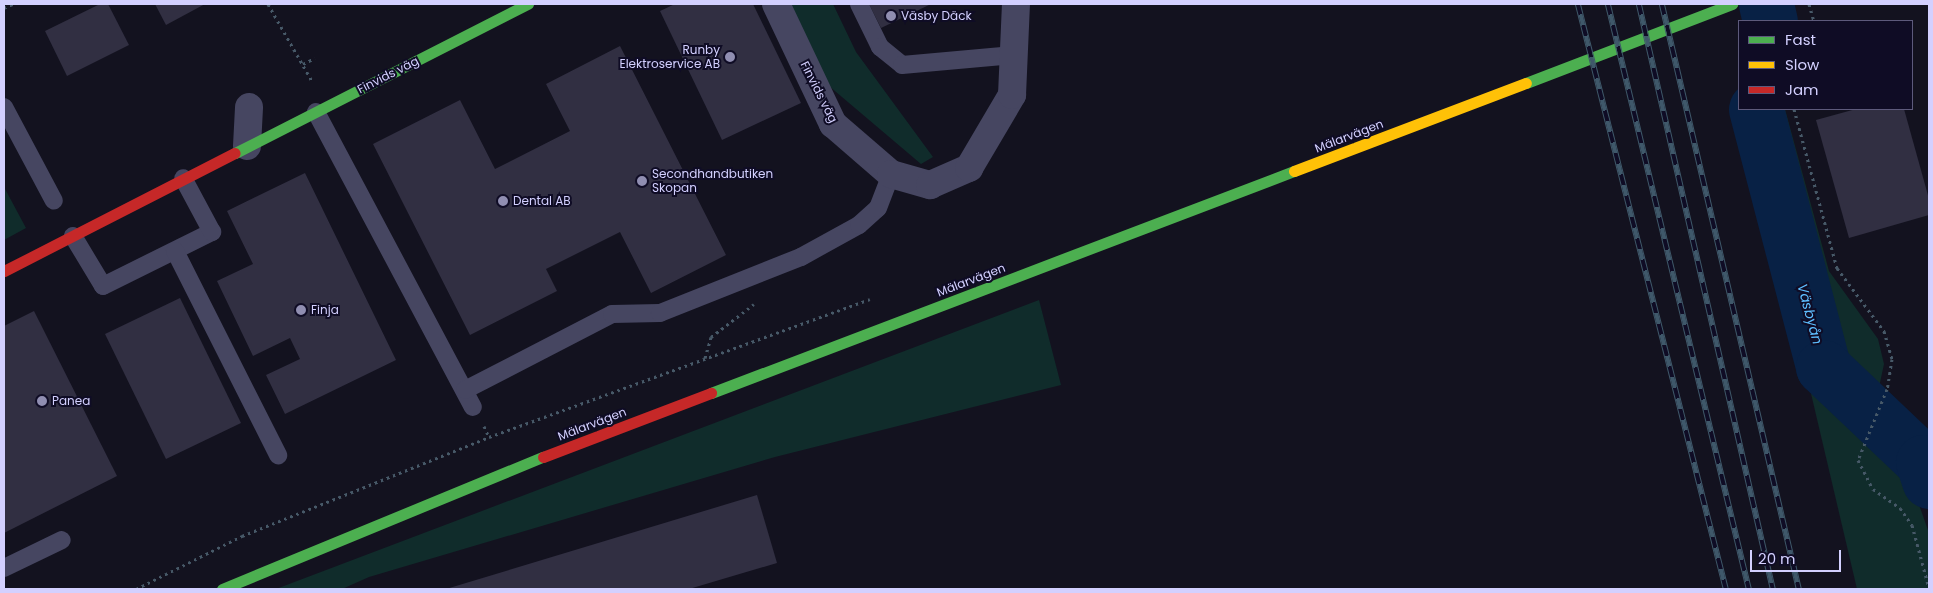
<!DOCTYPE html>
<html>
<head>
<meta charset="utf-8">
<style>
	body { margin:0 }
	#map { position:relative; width:1933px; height:593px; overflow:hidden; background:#13121f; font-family:Poppins,sans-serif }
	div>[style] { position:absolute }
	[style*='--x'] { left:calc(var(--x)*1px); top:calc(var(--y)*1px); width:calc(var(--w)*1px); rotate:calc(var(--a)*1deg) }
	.green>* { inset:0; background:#102c2b }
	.river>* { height:55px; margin:-27.5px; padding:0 27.5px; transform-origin:27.5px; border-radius:27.5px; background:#082145 }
	.building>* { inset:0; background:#312f42 }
	.path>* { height:3px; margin-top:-1.5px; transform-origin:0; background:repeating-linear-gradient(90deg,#475968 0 2.5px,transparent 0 6.5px) }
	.lane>* { height:18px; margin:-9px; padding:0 9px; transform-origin:9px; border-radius:9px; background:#464661 }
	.street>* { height:28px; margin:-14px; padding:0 14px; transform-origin:14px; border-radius:14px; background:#464661 }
	.fast>* { height:11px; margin:-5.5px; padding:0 5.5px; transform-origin:5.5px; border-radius:5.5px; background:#4caf50 }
	.slow>* { height:11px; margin:-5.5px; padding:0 5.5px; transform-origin:5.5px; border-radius:5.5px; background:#ffc107 }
	.jam>* { height:11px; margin:-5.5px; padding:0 5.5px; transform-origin:5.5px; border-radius:5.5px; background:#c62828 }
	.rail>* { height:5.5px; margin-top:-2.75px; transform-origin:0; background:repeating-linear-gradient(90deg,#0f0c25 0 11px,#3f586a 0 22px); box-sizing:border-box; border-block:1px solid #3f586a }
	.dots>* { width:14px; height:14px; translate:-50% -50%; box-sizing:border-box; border:2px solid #0f0c25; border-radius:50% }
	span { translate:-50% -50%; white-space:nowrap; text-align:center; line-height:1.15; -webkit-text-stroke:4px #0f0c25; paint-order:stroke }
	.poi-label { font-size:12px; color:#d3d0ff }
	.left { translate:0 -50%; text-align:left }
	.right { translate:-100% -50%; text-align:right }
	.street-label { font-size:12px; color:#d3d0ff }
	.water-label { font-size:14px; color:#5ebeff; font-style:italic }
	.frame { position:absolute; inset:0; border:5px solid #d3d0ff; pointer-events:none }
	.legend { position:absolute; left:1738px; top:20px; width:175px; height:90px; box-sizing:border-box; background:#0f0c25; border:1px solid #5d5a7c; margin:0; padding:6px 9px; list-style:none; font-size:15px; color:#d3d0ff }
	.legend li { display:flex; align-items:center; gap:10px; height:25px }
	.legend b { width:25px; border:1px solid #5d5a7c }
	.scale { position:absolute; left:1750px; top:550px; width:91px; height:22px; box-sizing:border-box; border:2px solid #d3d0ff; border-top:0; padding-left:6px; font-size:15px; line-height:18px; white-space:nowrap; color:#d3d0ff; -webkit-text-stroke:4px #0f0c25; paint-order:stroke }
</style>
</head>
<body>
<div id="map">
	<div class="green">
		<div style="clip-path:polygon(788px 4px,833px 4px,856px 52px,933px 157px,921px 164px,829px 86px)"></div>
		<div style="clip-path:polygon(1771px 109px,1785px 109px,1829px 271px,1878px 339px,1884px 364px,1878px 392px,1832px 360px)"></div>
		<div style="clip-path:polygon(4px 187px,26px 228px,4px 240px)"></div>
		<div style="clip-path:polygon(1039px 300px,1061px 385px,775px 457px,369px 577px,342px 589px,276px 589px)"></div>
		<div style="clip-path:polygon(1809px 385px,1887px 460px,1917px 499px,1929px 533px,1929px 589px,1857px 589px)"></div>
	</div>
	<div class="river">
		<div style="--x:1766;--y:4;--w:17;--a:77"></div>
		<div style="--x:1756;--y:109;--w:267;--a:75.4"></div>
		<div style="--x:1823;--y:367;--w:138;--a:43.5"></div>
		<div style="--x:1923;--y:462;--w:20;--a:72"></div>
	</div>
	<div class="building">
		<div style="clip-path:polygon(100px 4px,108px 4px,129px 45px,67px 76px,45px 31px)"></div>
		<div style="clip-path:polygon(155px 4px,205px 4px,166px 25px)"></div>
		<div style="clip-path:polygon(675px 4px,753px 4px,801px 103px,722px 140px,660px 11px)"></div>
		<div style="clip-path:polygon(869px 4px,931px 4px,881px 28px)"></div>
		<div style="clip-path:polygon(620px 46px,726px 255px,651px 293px,620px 232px,546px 269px,557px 291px,470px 335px,373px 144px,460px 100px,495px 169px,570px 131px,546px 84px)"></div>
		<div style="clip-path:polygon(1856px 109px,1904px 109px,1929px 199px,1929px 215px,1849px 238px,1816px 120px)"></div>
		<div style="clip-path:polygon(305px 173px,396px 360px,285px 414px,266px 375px,300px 359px,290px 338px,253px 356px,217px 281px,253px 264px,227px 211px)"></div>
		<div style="clip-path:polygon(180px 298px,241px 423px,166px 459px,105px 334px)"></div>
		<div style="clip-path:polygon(34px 311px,117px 476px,4px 533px,4px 326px)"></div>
		<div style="clip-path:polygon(757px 495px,777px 563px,689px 589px,446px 589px)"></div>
	</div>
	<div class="path">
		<div style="--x:268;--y:4;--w:89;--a:60.3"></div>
		<div style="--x:1809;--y:4;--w:18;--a:74"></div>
		<div style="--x:4;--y:8;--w:10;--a:-24"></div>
		<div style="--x:303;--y:64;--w:13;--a:-27"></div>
		<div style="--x:1794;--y:109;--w:165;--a:74.9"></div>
		<div style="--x:1837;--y:268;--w:79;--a:53.3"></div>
		<div style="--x:1884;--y:331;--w:29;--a:74"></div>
		<div style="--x:1892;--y:359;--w:30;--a:99"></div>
		<div style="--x:1887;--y:389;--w:77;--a:112.2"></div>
		<div style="--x:1858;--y:460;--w:33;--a:63"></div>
		<div style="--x:1873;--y:489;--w:33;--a:35"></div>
		<div style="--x:1900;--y:508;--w:21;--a:55"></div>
		<div style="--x:1912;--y:525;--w:65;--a:74.9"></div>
		<div style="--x:705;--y:358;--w:22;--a:-74"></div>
		<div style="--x:711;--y:337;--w:54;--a:-37.5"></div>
		<div style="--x:484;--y:426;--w:12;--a:66"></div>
		<div style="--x:136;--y:589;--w:119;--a:-26.6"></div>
		<div style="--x:242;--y:536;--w:266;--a:-21.8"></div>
		<div style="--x:489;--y:437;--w:405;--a:-19.9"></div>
	</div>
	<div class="lane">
		<div style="--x:859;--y:4;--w:48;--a:64"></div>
		<div style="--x:880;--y:47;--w:28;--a:39"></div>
		<div style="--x:902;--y:65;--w:112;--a:-5.1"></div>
		<div style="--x:4;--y:107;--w:106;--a:62"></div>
		<div style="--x:316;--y:112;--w:334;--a:62"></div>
		<div style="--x:73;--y:236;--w:58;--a:59"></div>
		<div style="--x:103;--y:286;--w:122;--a:-26.4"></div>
		<div style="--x:212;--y:232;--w:61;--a:-118.2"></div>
		<div style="--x:175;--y:251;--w:229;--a:63.2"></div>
		<div style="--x:465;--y:390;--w:165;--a:-27.3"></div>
		<div style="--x:612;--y:314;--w:48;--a:-1.2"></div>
		<div style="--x:660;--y:313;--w:152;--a:-21.7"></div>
		<div style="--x:801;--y:257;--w:66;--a:-28.9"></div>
		<div style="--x:859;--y:225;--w:25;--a:-42"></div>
		<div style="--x:878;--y:208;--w:36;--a:-69"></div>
		<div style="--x:4;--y:568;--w:64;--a:-25.8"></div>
	</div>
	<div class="street">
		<div style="--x:776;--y:4;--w:133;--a:64.6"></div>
		<div style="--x:833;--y:124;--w:77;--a:40.8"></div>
		<div style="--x:891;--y:174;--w:41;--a:15.8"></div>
		<div style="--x:930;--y:185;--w:43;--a:-23.6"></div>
		<div style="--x:969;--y:168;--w:85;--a:-59.5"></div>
		<div style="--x:1012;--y:95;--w:91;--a:-87.5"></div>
		<div style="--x:247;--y:146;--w:39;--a:-87"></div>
	</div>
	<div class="fast">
		<div style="--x:1526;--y:83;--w:221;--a:-21"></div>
		<div style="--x:235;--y:153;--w:329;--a:-27"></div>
		<div style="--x:711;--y:393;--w:624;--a:-20.85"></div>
		<div style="--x:222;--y:589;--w:347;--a:-22.4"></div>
	</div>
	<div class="slow">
		<div style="--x:1294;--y:171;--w:248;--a:-20.8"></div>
	</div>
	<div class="jam">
		<div style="--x:4;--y:271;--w:259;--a:-27.1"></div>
		<div style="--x:543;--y:457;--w:180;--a:-20.9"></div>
	</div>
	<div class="rail">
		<div style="--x:1578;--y:4;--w:603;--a:75.8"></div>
		<div style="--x:1608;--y:4;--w:602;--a:76.45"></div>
		<div style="--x:1639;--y:4;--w:600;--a:77.1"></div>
		<div style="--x:1662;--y:4;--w:601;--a:76.82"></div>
	</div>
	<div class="dots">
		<div style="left:891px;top:16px;background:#908eb1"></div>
		<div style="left:730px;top:57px;background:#908eb1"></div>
		<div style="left:642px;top:181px;background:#908eb1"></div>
		<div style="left:503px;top:201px;background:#908eb1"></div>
		<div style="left:301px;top:310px;background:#908eb1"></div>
		<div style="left:42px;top:401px;background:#908eb1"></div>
	</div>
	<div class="poi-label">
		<span class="left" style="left:901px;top:16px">Väsby Däck</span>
		<span class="right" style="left:720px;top:57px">Runby<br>Elektroservice AB</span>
		<span class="left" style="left:652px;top:181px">Secondhandbutiken<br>Skopan</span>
		<span class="left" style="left:513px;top:201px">Dental AB</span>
		<span class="left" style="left:311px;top:310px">Finja</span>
		<span class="left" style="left:52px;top:401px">Panea</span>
	</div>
	<div class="street-label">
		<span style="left:388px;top:75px;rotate:-27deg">Finvids väg</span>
		<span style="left:819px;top:92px;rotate:63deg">Finvids väg</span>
		<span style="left:1349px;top:136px;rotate:-21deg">Mälarvägen</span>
		<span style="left:971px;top:280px;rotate:-21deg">Mälarvägen</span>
		<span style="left:592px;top:424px;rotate:-21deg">Mälarvägen</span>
	</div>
	<div class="water-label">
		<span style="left:1810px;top:314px;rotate:75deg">Väsbyån</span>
	</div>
	<div class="frame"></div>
	<ul class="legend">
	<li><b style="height:6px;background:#4caf50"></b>Fast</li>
	<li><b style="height:6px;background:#ffc107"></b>Slow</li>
	<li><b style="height:6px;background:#c62828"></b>Jam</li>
	</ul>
	<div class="scale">20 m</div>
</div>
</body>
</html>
